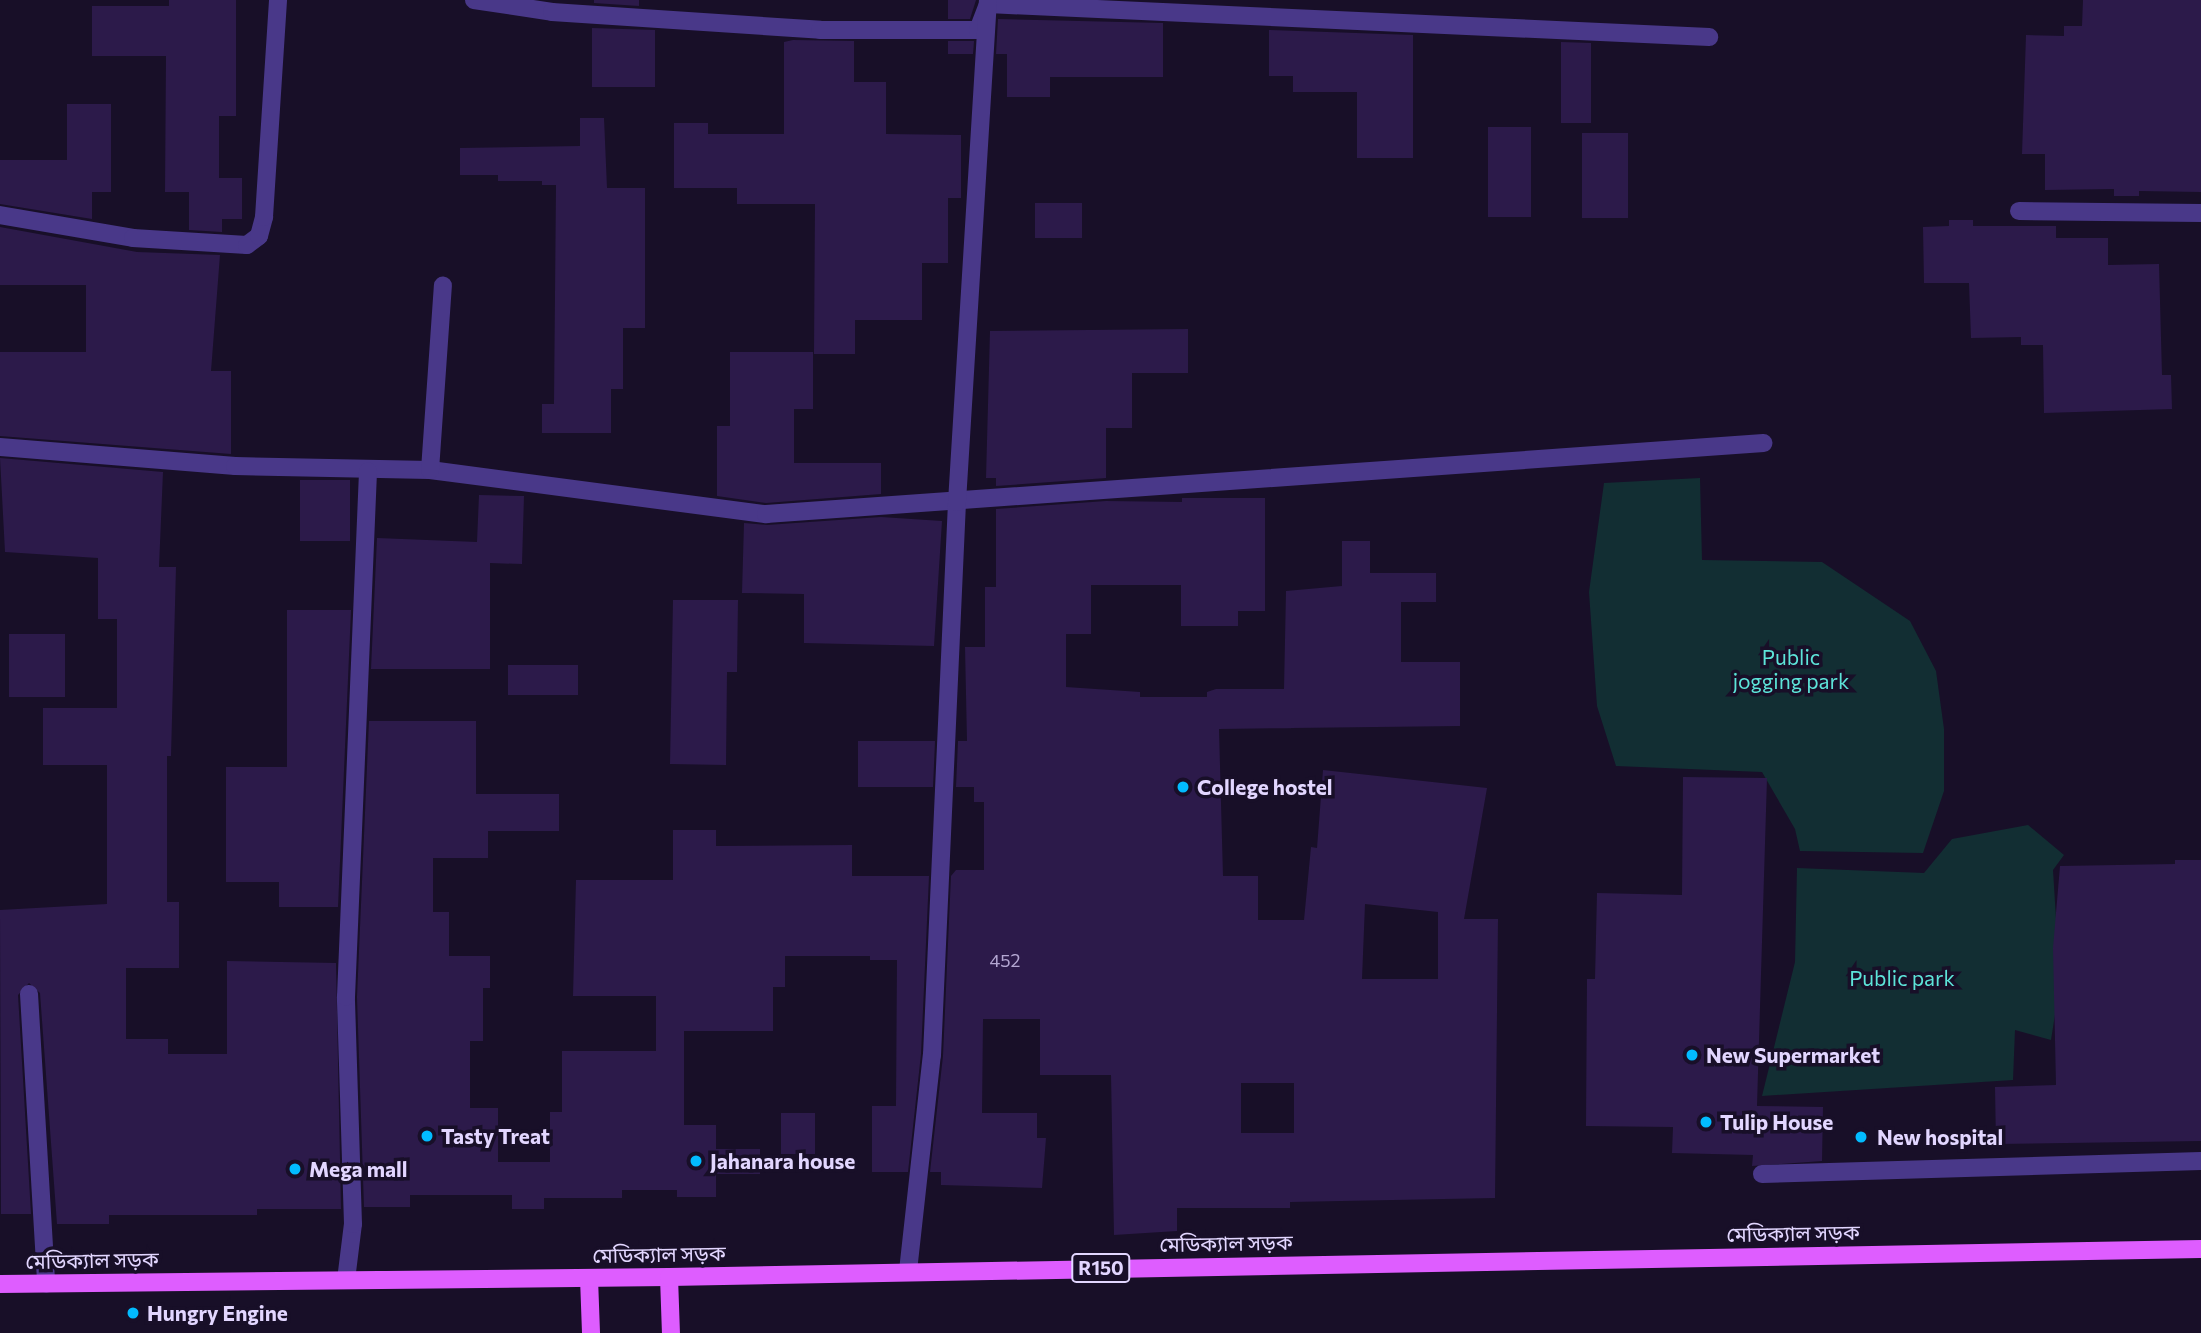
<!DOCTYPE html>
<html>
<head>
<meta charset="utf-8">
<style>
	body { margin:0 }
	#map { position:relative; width:2201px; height:1333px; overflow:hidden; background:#180f28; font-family:Commissioner,"Noto Sans Bengali",sans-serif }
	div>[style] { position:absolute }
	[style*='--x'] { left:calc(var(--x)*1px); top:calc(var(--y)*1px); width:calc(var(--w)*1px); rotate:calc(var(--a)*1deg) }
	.green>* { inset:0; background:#122e33 }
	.building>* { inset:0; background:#2c1a4a }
	.minor>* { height:18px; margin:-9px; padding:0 9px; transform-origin:9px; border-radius:9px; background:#493889 }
	.major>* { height:18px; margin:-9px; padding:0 9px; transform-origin:9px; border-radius:9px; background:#de5dff }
	.dots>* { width:19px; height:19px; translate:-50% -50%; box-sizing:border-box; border:4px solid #180f28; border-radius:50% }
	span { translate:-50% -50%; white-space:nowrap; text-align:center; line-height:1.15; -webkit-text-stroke:7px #180f28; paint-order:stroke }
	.number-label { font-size:18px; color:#b4a7d2 }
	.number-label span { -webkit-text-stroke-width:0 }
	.shield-label span { padding:2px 5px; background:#180f28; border:2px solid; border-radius:5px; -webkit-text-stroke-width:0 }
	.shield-label { font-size:19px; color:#e2d6ff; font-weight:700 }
	.park-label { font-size:21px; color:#5de4d9 }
	.poi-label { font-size:21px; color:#e2d6ff; font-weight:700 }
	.left { translate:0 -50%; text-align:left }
	.street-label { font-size:21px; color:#e2d6ff }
</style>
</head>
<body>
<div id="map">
	<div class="green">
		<div style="clip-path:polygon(1700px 478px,1702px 560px,1822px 562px,1910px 621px,1936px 671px,1944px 729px,1944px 791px,1923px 853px,1800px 851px,1795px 829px,1762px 772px,1616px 766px,1597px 706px,1589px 592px,1604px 483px)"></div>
		<div style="clip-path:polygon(2028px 825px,2064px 855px,2053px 870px,2060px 983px,2051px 1040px,2015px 1030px,2013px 1080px,1762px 1096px,1795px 962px,1797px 868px,1924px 873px,1952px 839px)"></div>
	</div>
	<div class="building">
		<div style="clip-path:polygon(169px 0,236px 0,236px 116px,219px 116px,219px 178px,242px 178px,242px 219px,222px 219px,222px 232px,189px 230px,189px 192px,165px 192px,166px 56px,92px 56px,92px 6px,169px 6px)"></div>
		<div style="clip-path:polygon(594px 0,639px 0,639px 6px,594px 3px)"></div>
		<div style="clip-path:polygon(948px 0,976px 0,970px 19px,948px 19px)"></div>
		<div style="clip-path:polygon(2083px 0,2201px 0,2201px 192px,2139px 191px,2139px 196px,2114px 196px,2114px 189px,2045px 190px,2045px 154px,2022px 154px,2026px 35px,2064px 36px,2064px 26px,2082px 26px)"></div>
		<div style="clip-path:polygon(998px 19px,1163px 23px,1163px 77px,1050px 77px,1050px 97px,1007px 97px,1007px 54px,996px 54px)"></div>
		<div style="clip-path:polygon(592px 28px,655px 30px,655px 87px,592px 87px)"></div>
		<div style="clip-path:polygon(1269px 30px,1413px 35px,1413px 158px,1357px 158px,1357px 92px,1293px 92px,1293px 76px,1269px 76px)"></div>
		<div style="clip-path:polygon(793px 40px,854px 41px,854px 82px,886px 82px,886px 134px,961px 135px,961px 198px,948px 198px,948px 263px,922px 263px,922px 320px,855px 320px,855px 354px,814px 354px,815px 204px,737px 204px,737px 188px,674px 188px,674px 123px,708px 123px,708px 134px,784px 134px,784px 42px)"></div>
		<div style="clip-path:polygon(948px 41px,974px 41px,973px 54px,948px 54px)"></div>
		<div style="clip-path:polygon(1561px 42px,1591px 43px,1591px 123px,1561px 123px)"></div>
		<div style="clip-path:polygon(67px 104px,111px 104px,111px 192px,92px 192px,92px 219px,0 204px,0 160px,67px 160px)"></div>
		<div style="clip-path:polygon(580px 118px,604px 118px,607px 188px,645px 188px,645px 328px,623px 328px,623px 389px,611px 389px,611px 433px,542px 433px,542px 404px,554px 404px,556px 185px,542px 185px,542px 181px,498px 181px,498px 175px,460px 175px,460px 148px,580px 146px)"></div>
		<div style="clip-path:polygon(1488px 127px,1531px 127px,1531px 217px,1488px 217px)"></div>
		<div style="clip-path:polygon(1582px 133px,1628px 133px,1628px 218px,1582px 218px)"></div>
		<div style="clip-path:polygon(1035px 203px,1082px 203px,1082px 238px,1035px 238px)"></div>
		<div style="clip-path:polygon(1949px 220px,1973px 220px,1973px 226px,2056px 226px,2056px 238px,2108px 238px,2108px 265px,2159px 264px,2162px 375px,2171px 375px,2172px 409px,2044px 413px,2043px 345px,2021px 345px,2021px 337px,1971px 338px,1969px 283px,1924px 283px,1923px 227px,1949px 226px)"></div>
		<div style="clip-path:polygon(0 227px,137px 252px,220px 255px,211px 371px,231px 371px,231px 454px,0 436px,0 352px,86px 352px,86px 285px,0 285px)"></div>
		<div style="clip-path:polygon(1188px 329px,1188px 373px,1132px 373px,1132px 428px,1106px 428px,1106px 478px,996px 486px,996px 478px,986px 478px,990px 331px)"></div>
		<div style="clip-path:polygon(730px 352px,813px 352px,813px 409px,794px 409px,794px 463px,881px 463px,881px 494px,766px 503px,717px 496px,717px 426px,730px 426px)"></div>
		<div style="clip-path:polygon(0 458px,163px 472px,159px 567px,176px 567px,171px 756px,167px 756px,167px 902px,179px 902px,179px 968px,126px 968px,126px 1039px,168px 1039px,168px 1054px,227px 1054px,227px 961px,336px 963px,341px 1209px,257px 1209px,257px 1215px,109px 1215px,109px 1224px,57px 1224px,40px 993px,29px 983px,18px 995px,31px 1214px,1px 1214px,0 910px,107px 904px,107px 765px,43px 765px,43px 708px,117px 708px,117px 619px,98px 619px,98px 558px,5px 552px)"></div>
		<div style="clip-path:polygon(300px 480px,350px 480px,350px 541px,300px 541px)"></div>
		<div style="clip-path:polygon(479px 495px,524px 496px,522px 564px,490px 563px,490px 669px,371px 669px,377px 538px,477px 542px)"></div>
		<div style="clip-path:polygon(evenodd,1182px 498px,1265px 498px,1265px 611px,1238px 611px,1238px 626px,1181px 626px,1181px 585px,1091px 585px,1091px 634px,1066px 634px,1066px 687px,1140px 692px,1140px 697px,1207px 697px,1207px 692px,1216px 689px,1284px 689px,1286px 591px,1342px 586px,1342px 541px,1370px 541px,1370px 573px,1436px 573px,1436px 602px,1401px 602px,1401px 662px,1460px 662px,1460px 726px,1219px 729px,1223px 876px,1258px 876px,1258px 920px,1304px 920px,1311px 847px,1317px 848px,1323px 770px,1487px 788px,1464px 919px,1498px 919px,1495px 1198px,1290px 1202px,1290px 1208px,1177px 1208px,1177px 1231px,1114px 1235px,1111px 1075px,1040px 1075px,1040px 1019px,983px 1019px,982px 1113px,1037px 1113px,1037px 1138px,1046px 1138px,1042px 1188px,941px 1185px,941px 1172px,930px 1172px,943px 1056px,951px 876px,956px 870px,984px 870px,984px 802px,974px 802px,974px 787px,956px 787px,958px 741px,967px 741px,965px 647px,985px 647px,985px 587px,996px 587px,996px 509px,1106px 501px,1182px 502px,1182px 498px,1365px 904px,1438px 912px,1438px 979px,1362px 979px,1365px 904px,1182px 498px,1241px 1083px,1294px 1083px,1294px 1133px,1241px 1133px,1241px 1083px)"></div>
		<div style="clip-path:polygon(881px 517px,942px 521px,934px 646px,804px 643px,804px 594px,742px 593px,744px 523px,767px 525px)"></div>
		<div style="clip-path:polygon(673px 600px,738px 600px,737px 672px,727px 672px,726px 765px,670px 764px)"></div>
		<div style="clip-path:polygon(287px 610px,351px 610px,338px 907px,279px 907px,279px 882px,226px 882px,226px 767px,287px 767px)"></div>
		<div style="clip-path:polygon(9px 634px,65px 634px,65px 697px,9px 697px)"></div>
		<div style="clip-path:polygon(508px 665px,578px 665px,578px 695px,508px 695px)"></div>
		<div style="clip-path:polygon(369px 721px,476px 721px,476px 794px,559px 794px,559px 831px,488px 831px,488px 858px,433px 858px,433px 912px,449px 912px,449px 956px,490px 956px,490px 988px,483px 988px,483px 1041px,470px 1041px,470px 1108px,498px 1108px,498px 1162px,550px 1162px,550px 1112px,562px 1112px,562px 1051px,656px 1051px,656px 996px,573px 996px,576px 880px,673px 880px,673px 830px,716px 830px,716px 846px,852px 845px,852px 876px,929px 876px,921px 1054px,908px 1172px,872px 1172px,872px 1106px,896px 1106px,897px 960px,870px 960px,870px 956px,785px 956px,785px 987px,773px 987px,773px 1031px,684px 1031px,684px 1125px,716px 1125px,716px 1149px,760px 1149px,760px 1174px,716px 1174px,716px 1197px,677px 1197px,677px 1190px,622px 1190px,622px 1198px,544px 1198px,544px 1209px,512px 1209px,512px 1195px,410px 1195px,410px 1207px,364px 1207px,357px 997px)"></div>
		<div style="clip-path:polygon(858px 741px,935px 741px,933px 787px,858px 787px)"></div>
		<div style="clip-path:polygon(1683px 777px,1767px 778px,1757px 1106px,1823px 1107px,1822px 1161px,1752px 1166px,1753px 1155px,1672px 1153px,1673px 1127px,1586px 1126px,1587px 979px,1595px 979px,1597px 893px,1682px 895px)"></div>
		<div style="clip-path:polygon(2175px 860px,2201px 860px,2201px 1141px,1996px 1144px,1995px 1087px,2056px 1085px,2053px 948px,2060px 866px,2175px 864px)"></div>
		<div style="clip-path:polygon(781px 1113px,815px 1113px,815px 1154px,781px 1154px)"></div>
	</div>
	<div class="minor">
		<div style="--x:474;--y:0;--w:79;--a:8.7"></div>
		<div style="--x:552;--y:12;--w:269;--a:3.8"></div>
		<div style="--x:820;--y:30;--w:158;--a:0"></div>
		<div style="--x:978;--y:30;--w:28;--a:-69"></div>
		<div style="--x:988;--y:4;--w:722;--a:2.62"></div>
		<div style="--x:2019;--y:211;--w:182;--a:0.6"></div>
		<div style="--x:0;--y:215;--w:135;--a:9.8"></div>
		<div style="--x:133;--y:238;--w:114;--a:3.5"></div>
		<div style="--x:247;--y:245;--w:15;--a:-37"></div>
		<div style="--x:259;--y:236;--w:20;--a:-75"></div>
		<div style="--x:264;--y:217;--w:217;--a:-86.3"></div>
		<div style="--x:0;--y:447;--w:236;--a:4.6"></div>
		<div style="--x:235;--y:466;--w:195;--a:1.2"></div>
		<div style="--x:430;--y:470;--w:339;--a:7.5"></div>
		<div style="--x:766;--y:514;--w:1000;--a:-4.07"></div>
		<div style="--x:430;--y:470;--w:185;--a:-86"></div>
		<div style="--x:29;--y:994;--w:290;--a:86.6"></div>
		<div style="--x:1762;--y:1174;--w:439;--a:-1.7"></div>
		<div style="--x:908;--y:1271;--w:217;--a:-83.7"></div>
		<div style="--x:932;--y:1055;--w:554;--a:-87.41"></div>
		<div style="--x:957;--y:502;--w:503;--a:-86.47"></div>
		<div style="--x:346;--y:1280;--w:56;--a:-82.9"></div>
		<div style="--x:353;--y:1224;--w:227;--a:-91.8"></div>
		<div style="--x:346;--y:997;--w:526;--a:-87.6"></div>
	</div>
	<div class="major">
		<div style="--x:669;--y:1277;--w:56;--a:88"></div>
		<div style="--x:589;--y:1278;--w:55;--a:87.9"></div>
		<div style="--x:0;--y:1284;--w:669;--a:-0.6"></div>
		<div style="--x:669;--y:1277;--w:1532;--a:-1.05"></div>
	</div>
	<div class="dots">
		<div style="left:1183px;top:787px;background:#02bbff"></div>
		<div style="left:1692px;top:1055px;background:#02bbff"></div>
		<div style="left:1706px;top:1122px;background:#02bbff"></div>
		<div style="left:427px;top:1136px;background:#02bbff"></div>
		<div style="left:1861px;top:1137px;background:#02bbff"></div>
		<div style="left:696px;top:1161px;background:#02bbff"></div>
		<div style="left:295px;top:1169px;background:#02bbff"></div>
		<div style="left:133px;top:1313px;background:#02bbff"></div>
	</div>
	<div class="number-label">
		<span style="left:1005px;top:960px">452</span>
	</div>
	<div class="shield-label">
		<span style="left:1101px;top:1268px">R150</span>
	</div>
	<div class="park-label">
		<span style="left:1791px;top:669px">Public<br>jogging park</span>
		<span style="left:1902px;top:978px">Public park</span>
	</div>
	<div class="poi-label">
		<span class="left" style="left:1197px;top:787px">College hostel</span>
		<span class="left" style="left:1706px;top:1055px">New Supermarket</span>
		<span class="left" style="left:1720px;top:1122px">Tulip House</span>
		<span class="left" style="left:441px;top:1136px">Tasty Treat</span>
		<span class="left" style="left:1877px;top:1137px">New hospital</span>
		<span class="left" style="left:710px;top:1161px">Jahanara house</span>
		<span class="left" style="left:309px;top:1169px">Mega mall</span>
		<span class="left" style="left:147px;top:1313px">Hungry Engine</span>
	</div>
	<div class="street-label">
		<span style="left:1793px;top:1233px;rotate:-1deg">মেডিক্যাল সড়ক</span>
		<span style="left:1226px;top:1243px;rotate:-1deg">মেডিক্যাল সড়ক</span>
		<span style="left:659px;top:1254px;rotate:-1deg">মেডিক্যাল সড়ক</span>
		<span style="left:92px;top:1260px;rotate:-1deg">মেডিক্যাল সড়ক</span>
	</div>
</div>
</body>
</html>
